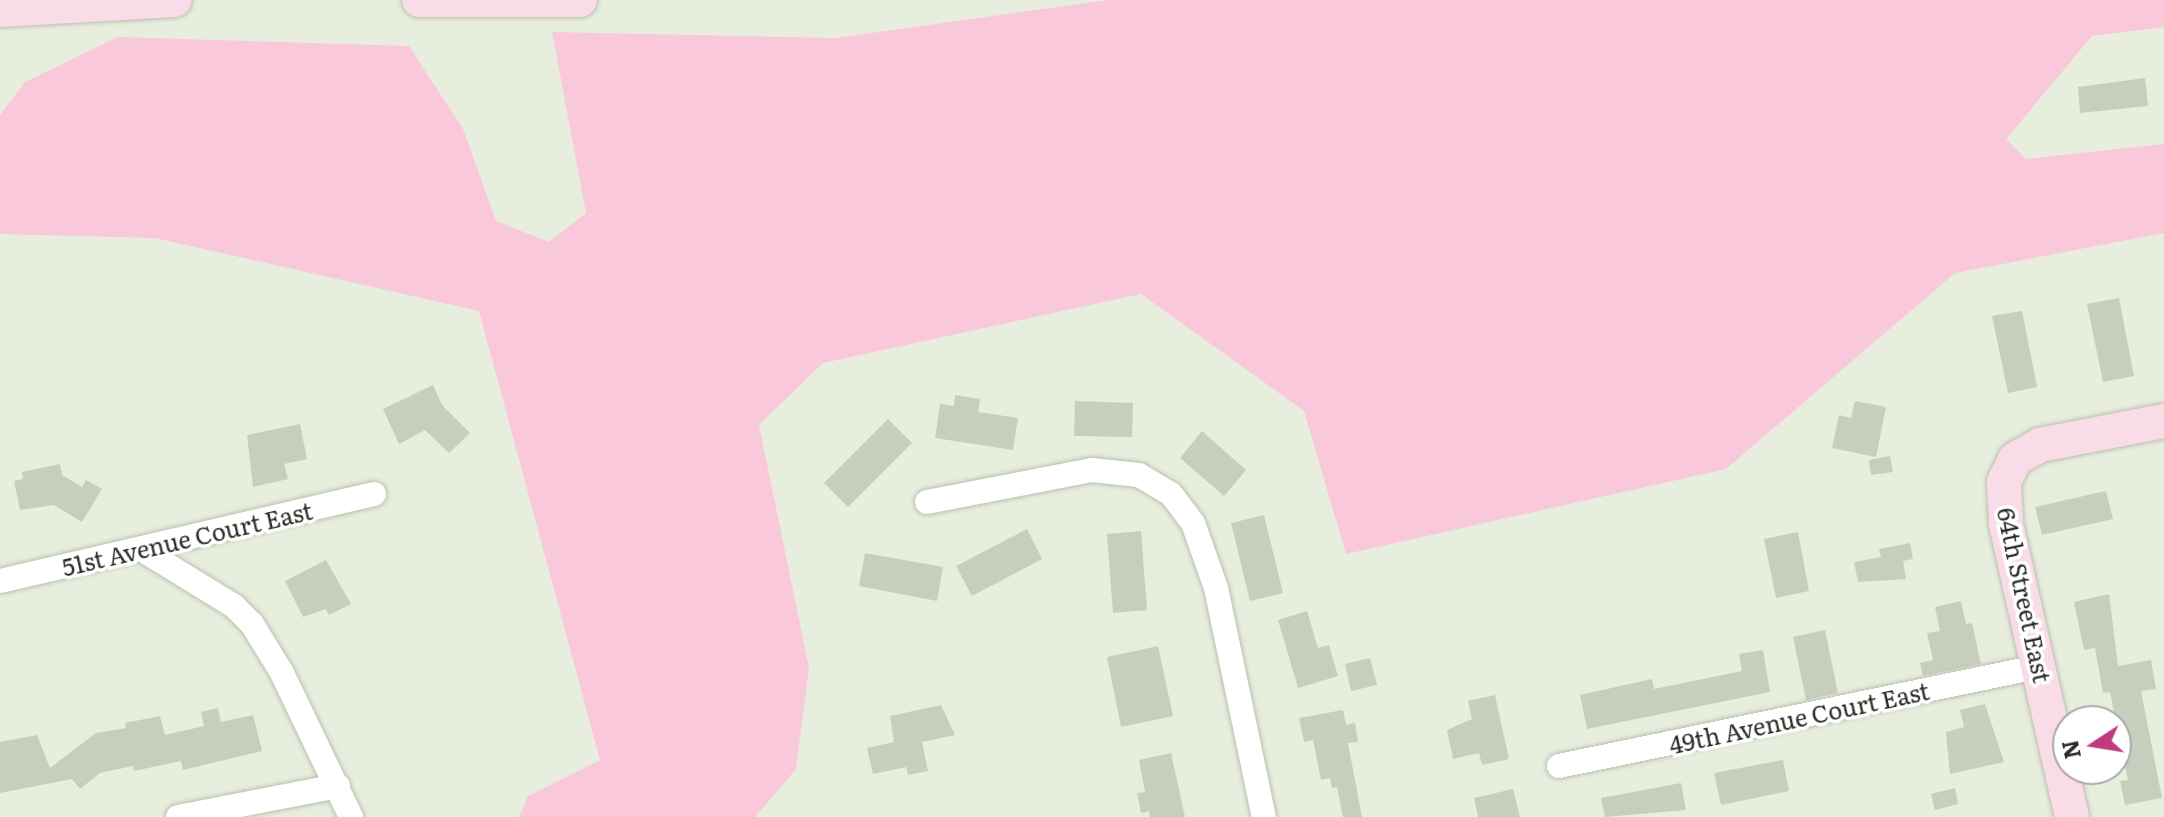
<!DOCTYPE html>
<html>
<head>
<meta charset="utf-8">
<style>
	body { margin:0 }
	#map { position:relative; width:2164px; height:817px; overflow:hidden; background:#e8eedd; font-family:Literata,serif }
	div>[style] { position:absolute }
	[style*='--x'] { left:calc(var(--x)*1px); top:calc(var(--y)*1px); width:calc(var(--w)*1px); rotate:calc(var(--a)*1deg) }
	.green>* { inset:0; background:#fac8db }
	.building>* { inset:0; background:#c8cebd }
	.roads { filter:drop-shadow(0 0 2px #bbc0af) drop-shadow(0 0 2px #bbc0af) }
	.street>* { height:24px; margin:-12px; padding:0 12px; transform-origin:12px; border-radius:12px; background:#fff }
	.secondary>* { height:34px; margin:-17px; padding:0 17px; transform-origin:17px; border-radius:17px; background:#fadbe8 }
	span { translate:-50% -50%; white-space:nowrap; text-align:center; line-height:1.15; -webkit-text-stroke:7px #fff; paint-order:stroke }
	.street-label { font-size:24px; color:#292b25 }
	.north { position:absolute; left:2052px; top:705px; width:80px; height:80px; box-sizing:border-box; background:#fff; border:2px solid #a9aaa8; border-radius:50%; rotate:258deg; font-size:22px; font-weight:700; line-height:32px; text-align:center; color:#292b25 }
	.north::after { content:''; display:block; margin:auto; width:28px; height:36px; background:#c03b7d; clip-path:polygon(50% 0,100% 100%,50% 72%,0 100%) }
</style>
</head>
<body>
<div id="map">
	<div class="green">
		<div style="clip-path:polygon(1108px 0,2164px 0,2164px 27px,2092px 36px,2006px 139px,2026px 159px,2164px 144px,2164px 233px,1955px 273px,1726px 469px,1346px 554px,1304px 411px,1141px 294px,823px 363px,759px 425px,809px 668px,796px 769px,755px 817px,519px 817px,528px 796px,600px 760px,479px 311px,155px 238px,0 234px,0 115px,25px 82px,118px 37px,409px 46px,463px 129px,496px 221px,549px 242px,586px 213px,552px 32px,835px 38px)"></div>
	</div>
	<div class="building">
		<div style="clip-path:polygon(2145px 78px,2148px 106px,2080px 113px,2078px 87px)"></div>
		<div style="clip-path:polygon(2119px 298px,2134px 376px,2103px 382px,2087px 304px)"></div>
		<div style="clip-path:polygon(2022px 311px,2037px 387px,2008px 393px,1992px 316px)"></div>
		<div style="clip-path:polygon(433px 385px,442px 405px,470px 433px,449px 453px,425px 430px,399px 444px,383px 409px)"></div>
		<div style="clip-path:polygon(955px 395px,980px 399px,978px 412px,1018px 418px,1013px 450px,935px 438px,940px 404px,954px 406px)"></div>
		<div style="clip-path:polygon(1075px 401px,1133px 403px,1132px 437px,1074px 436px)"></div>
		<div style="clip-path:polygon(1855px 401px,1886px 407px,1876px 457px,1832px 448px,1839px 415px,1851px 418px)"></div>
		<div style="clip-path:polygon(888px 419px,912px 443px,848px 507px,824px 483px)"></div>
		<div style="clip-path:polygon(300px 424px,307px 459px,284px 464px,288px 479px,253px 487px,247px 435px)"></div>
		<div style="clip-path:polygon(1202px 431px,1246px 470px,1224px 496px,1180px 458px)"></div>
		<div style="clip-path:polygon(1890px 456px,1893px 472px,1871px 475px,1869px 460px)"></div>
		<div style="clip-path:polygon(60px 464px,62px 475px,82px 487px,86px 480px,102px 489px,82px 522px,54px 505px,20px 510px,14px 481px,23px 479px,22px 472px)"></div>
		<div style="clip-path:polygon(2106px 491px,2113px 519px,2042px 535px,2035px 507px)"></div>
		<div style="clip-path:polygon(1264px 515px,1283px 593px,1250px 601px,1231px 523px)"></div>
		<div style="clip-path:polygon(1027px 529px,1042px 559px,972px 596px,956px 566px)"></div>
		<div style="clip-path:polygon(1141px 531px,1147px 610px,1113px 613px,1107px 534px)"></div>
		<div style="clip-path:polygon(1798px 532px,1809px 591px,1776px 598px,1764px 539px)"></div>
		<div style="clip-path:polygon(1910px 543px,1913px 559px,1903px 561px,1906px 579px,1858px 582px,1854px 562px,1881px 557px,1879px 549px)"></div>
		<div style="clip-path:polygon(865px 553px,943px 567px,937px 601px,859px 586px)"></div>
		<div style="clip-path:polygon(326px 560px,351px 604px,329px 615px,326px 609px,303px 617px,285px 581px)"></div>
		<div style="clip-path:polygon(2109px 594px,2118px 666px,2151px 660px,2156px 689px,2141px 691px,2162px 798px,2125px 805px,2120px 781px,2128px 780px,2110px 692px,2103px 693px,2095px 648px,2084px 650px,2074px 602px)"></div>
		<div style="clip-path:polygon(1961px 601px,1966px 624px,1972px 623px,1981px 664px,1923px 676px,1920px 663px,1933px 660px,1927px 633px,1940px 631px,1935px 607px)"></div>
		<div style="clip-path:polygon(1307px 611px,1318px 648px,1329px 645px,1338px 676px,1298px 688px,1278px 620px)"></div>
		<div style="clip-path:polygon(1825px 630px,1838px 693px,1806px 700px,1793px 637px)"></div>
		<div style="clip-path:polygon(1158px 646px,1173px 716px,1121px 727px,1107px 657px)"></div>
		<div style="clip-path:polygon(1763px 650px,1770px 692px,1587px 729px,1580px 695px,1652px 679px,1654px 689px,1742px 671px,1739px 654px)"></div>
		<div style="clip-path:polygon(1370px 658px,1377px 685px,1351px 691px,1345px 664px)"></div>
		<div style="clip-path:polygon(1495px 695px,1509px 759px,1482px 765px,1479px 753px,1453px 759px,1447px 730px,1472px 719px,1468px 701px)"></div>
		<div style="clip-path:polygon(1985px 704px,2004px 762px,1950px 774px,1946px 732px,1964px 727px,1960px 710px)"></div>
		<div style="clip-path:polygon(941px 705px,955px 735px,922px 742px,928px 771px,908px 775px,906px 767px,873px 774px,867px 748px,894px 742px,890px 716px)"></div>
		<div style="clip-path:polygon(218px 708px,221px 722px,253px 715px,262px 751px,183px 770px,181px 761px,134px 771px,133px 766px,100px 773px,80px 789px,72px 779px,0 793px,0 742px,37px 735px,50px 768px,96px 733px,126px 728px,125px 723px,160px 716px,165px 735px,204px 726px,201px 712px)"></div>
		<div style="clip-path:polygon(1343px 710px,1346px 725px,1355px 723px,1358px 742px,1348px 743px,1362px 817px,1343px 817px,1337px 787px,1332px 788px,1330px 778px,1321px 780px,1313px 740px,1304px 742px,1299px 718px)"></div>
		<div style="clip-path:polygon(1171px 753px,1185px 817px,1150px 817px,1149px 811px,1141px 813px,1137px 793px,1145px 792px,1139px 760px)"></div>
		<div style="clip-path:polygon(1783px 760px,1789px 791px,1721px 805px,1714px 773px)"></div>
		<div style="clip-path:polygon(1681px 783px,1686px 810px,1605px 817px,1601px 798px)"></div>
		<div style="clip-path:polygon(1955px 788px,1958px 804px,1935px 810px,1931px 794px)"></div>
		<div style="clip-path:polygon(1513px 789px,1520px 817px,1478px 817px,1474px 798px)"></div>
	</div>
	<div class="roads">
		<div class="street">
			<div style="--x:927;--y:502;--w:168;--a:-11"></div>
			<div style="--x:1092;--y:470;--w:47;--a:6.1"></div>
			<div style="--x:1139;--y:475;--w:37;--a:31"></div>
			<div style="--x:1171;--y:494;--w:36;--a:53"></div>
			<div style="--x:1193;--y:523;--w:69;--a:70.5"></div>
			<div style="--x:1216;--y:588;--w:234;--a:78.2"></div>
			<div style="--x:141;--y:549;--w:109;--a:31.5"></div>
			<div style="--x:234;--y:606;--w:25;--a:45"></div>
			<div style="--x:252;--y:624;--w:57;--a:58.5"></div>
			<div style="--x:282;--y:673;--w:160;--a:64.4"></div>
			<div style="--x:0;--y:581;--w:384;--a:-13.1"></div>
			<div style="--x:1559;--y:766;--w:490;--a:-11.7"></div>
			<div style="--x:178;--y:817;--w:163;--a:-11"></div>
		</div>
		<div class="secondary">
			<div style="--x:419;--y:0;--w:161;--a:0"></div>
			<div style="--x:0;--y:10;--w:175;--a:-3.3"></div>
			<div style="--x:2072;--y:817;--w:301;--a:-102.7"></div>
			<div style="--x:2006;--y:523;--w:41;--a:-92.8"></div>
			<div style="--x:2004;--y:482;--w:25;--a:-64"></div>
			<div style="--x:2015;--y:459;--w:29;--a:-29"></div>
			<div style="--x:2040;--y:445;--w:126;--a:-11"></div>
		</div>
	</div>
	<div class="street-label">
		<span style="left:187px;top:538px;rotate:-13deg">51st Avenue Court East</span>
		<span style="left:2025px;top:595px;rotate:78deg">64th Street East</span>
		<span style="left:1799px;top:717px;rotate:-12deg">49th Avenue Court East</span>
	</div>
	<div class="north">N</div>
</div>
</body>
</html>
